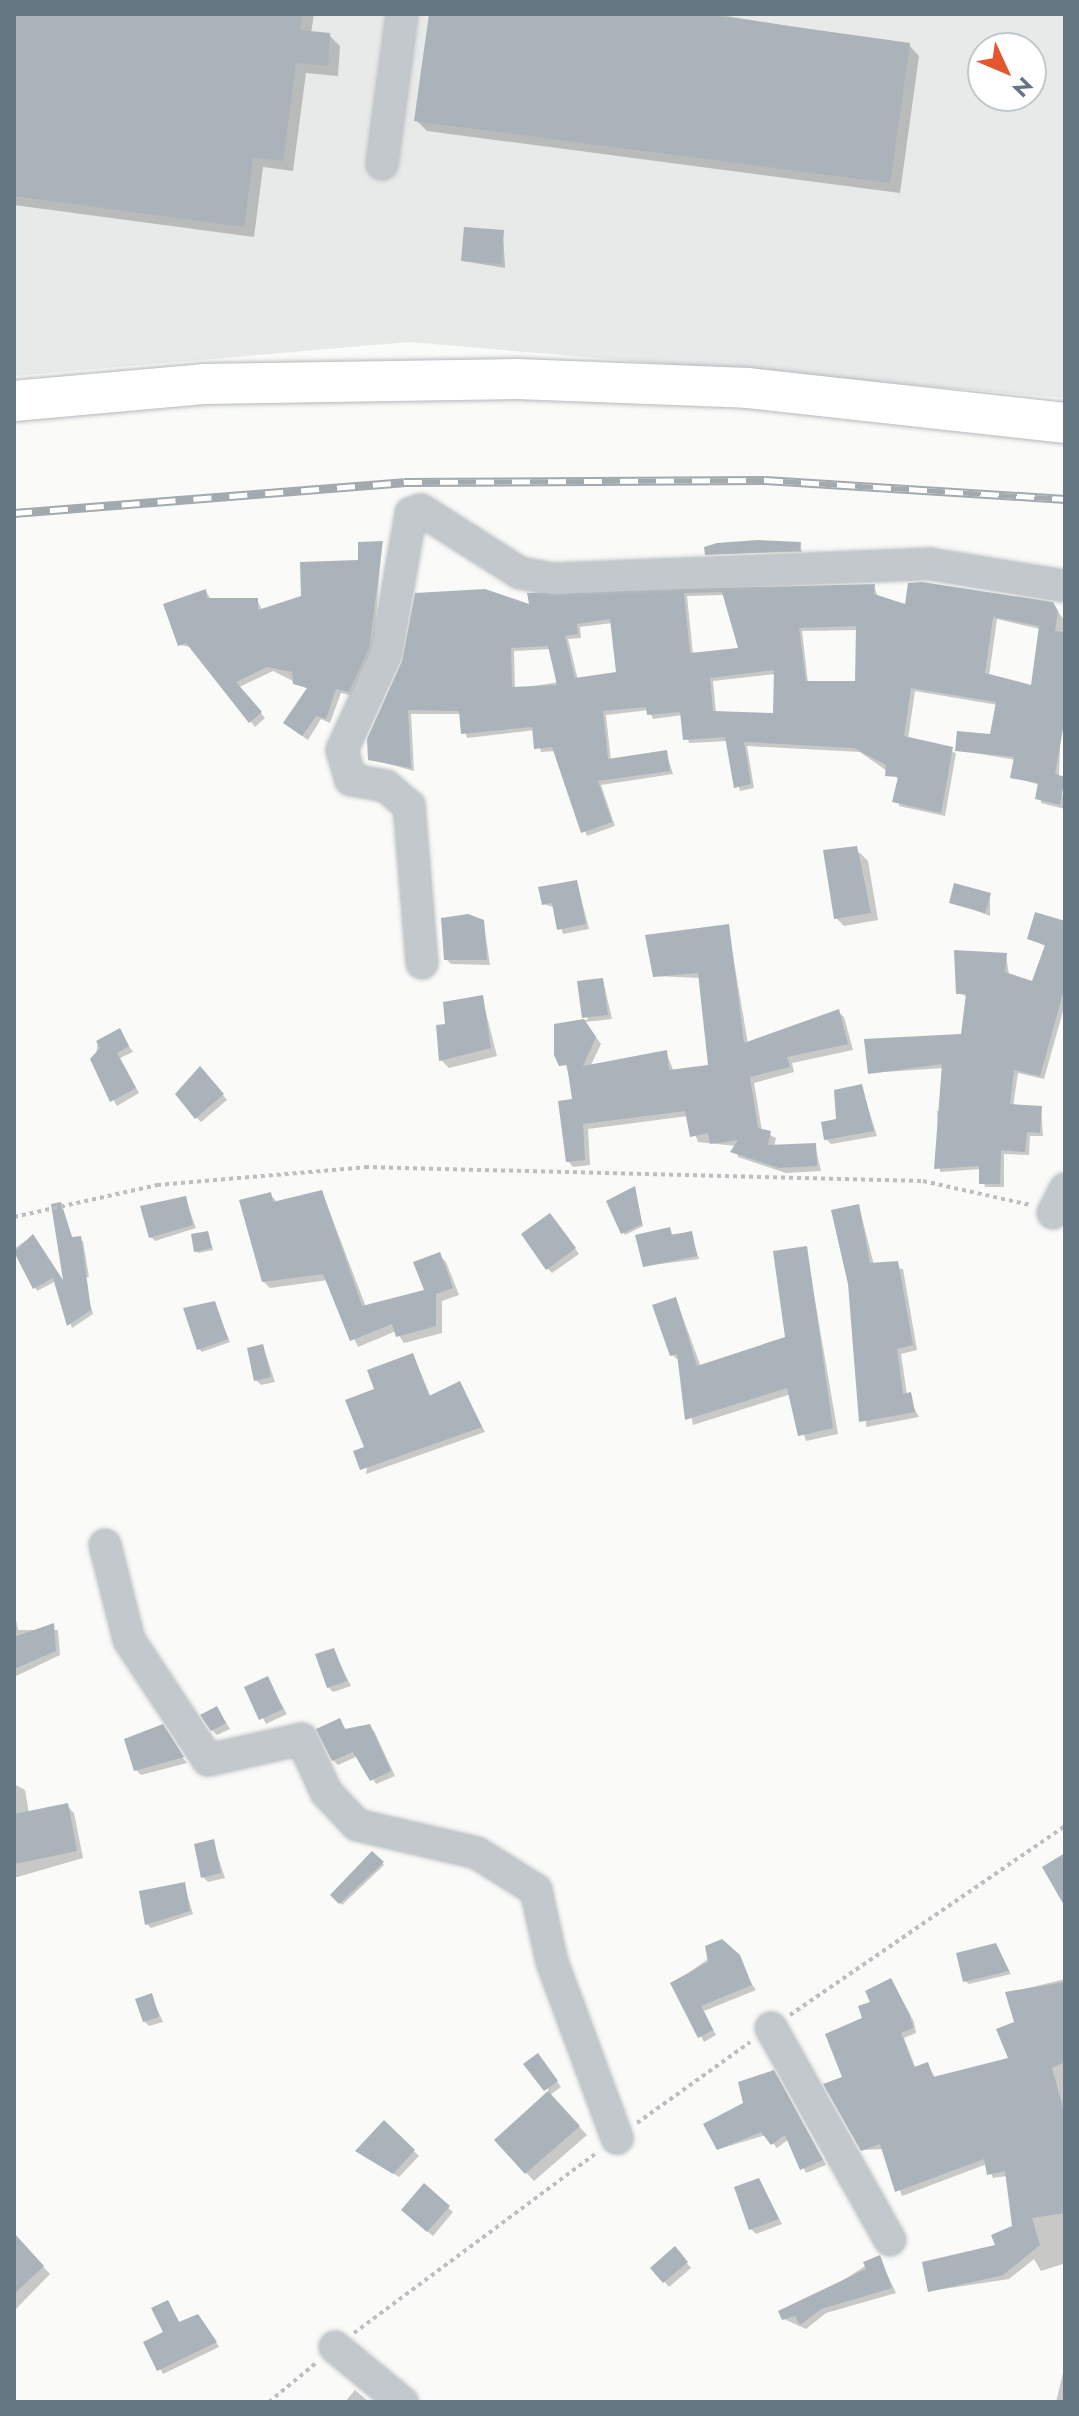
<!DOCTYPE html>
<html>
<head>
<meta charset="utf-8">
<style>
	body { margin:0 }
	#map { position:relative; width:1079px; height:2416px; overflow:hidden; background:#fafaf8; font-family:Jost,sans-serif }
	div>[style] { position:absolute }
	[style*='--x'] { left:calc(var(--x)*1px); top:calc(var(--y)*1px); width:calc(var(--w)*1px); rotate:calc(var(--a)*1deg) }
	.built>* { inset:0; background:#e8e9e9 }
	.shadow>* { inset:0; background:#0003 }
	.building>* { inset:0; background:#aab3b9 }
	.path>* { height:4px; margin-top:-2px; transform-origin:0; background:repeating-linear-gradient(90deg,#bbbfc2 0 4px,transparent 0 8px) }
	.roads { filter:drop-shadow(0 0 2px #b5babe) drop-shadow(0 0 2px #b5babe) }
	.minor>* { height:30px; margin:-15px; padding:0 15px; transform-origin:15px; border-radius:15px; background:#c3c8cc }
	.major>* { height:40px; margin:-20px; padding:0 20px; transform-origin:20px; border-radius:20px; background:#fff }
	.rail>* { height:9px; margin-top:-4.5px; transform-origin:0; background:repeating-linear-gradient(90deg,#fff 0 18px,#a2aab0 0 36px); box-sizing:border-box; border-block:2px solid #a2aab0 }
	span { translate:-50% -50%; white-space:nowrap; text-align:center; line-height:1.15; -webkit-text-stroke:8px #fff; paint-order:stroke }
	.frame { position:absolute; inset:0; border:16px solid #657683; pointer-events:none }
	.north { position:absolute; left:967px; top:32px; width:80px; height:80px; box-sizing:border-box; background:#fff; border:2px solid #c1c8cd; border-radius:50%; rotate:134deg; font-size:22px; font-weight:700; line-height:32px; text-align:center; color:#657683 }
	.north::after { content:''; display:block; margin:auto; width:28px; height:36px; background:#e4572e; clip-path:polygon(50% 0,100% 100%,50% 72%,0 100%) }
</style>
</head>
<body>
<div id="map">
	<div class="built">
		<div style="clip-path:polygon(evenodd,14px 14px,1065px 14px,1065px 398px,409px 342px,14px 376px,14px 14px,983px 48px,1031px 48px,1031px 96px,983px 96px,983px 48px)"></div>
	</div>
	<div class="shadow">
		<div style="clip-path:polygon(14px 14px,314px 14px,311px 33px,329px 35px,340px 46px,338px 76px,306px 73px,293px 171px,263px 167px,254px 237px,14px 205px)"></div>
		<div style="clip-path:polygon(431px 14px,714px 14px,909px 45px,919px 56px,900px 193px,427px 131px,416px 120px)"></div>
		<div style="clip-path:polygon(503px 232px,505px 268px,463px 261px)"></div>
		<div style="clip-path:polygon(382px 543px,373px 654px,354px 696px,341px 693px,330px 723px,321px 719px,308px 740px,291px 728px,309px 689px,273px 671px,239px 687px,265px 718px,255px 727px,192px 647px,180px 645px,206px 591px,211px 600px,257px 600px,262px 610px,303px 597px)"></div>
		<div style="clip-path:polygon(800px 544px,802px 552px,707px 554px)"></div>
		<div style="clip-path:polygon(evenodd,874px 586px,878px 597px,907px 606px,1056px 609px,1065px 621px,1059px 775px,1065px 809px,1041px 803px,1040px 785px,1013px 777px,1016px 760px,957px 750px,992px 736px,998px 705px,915px 691px,908px 739px,956px 753px,945px 816px,899px 806px,900px 780px,860px 752px,747px 746px,754px 788px,740px 791px,728px 741px,689px 743px,683px 715px,653px 719px,649px 710px,606px 715px,611px 761px,666px 752px,673px 774px,601px 785px,615px 826px,587px 836px,555px 751px,541px 752px,535px 730px,467px 738px,461px 714px,411px 714px,414px 771px,370px 759px,369px 739px,531px 607px,530px 595px,874px 586px,725px 595px,741px 649px,693px 654px,687px 596px,725px 595px,874px 586px,997px 619px,1040px 629px,1032px 688px,989px 676px,997px 619px,874px 586px,613px 623px,619px 674px,578px 680px,568px 639px,581px 638px,580px 627px,613px 623px,874px 586px,858px 630px,857px 683px,808px 683px,802px 631px,858px 630px,874px 586px,551px 649px,559px 682px,515px 689px,514px 651px,551px 649px,874px 586px,776px 674px,775px 715px,716px 713px,713px 681px,776px 674px)"></div>
		<div style="clip-path:polygon(825px 852px,860px 853px,868px 861px,878px 920px,844px 926px,836px 918px)"></div>
		<div style="clip-path:polygon(577px 882px,589px 929px,563px 934px,555px 908px,544px 904px)"></div>
		<div style="clip-path:polygon(990px 895px,990px 916px,952px 902px)"></div>
		<div style="clip-path:polygon(1065px 923px,1065px 1004px,1044px 1079px,1018px 1073px,1013px 1107px,1041px 1108px,1043px 1136px,1030px 1136px,1029px 1155px,1004px 1154px,1004px 1187px,985px 1187px,981px 1169px,940px 1172px,937px 1111px,945px 1111px,944px 1068px,870px 1073px,962px 1036px,968px 997px,958px 993px,1006px 955px,1009px 975px,1033px 983px,1047px 947px,1029px 938px)"></div>
		<div style="clip-path:polygon(484px 924px,490px 965px,451px 964px,446px 959px)"></div>
		<div style="clip-path:polygon(728px 926px,748px 1044px,838px 1012px,844px 1017px,853px 1050px,792px 1063px,794px 1072px,754px 1083px,762px 1131px,776px 1138px,774px 1147px,815px 1145px,821px 1171px,786px 1173px,738px 1157px,736px 1146px,698px 1142px,688px 1116px,588px 1129px,590px 1165px,573px 1167px,568px 1161px,575px 1101px,556px 1026px,587px 1020px,603px 980px,612px 1019px,585px 1022px,601px 1044px,590px 1067px,666px 1052px,674px 1072px,710px 1066px,700px 978px,655px 976px)"></div>
		<div style="clip-path:polygon(482px 997px,497px 1056px,449px 1068px,441px 1060px,447px 1025px)"></div>
		<div style="clip-path:polygon(119px 1031px,133px 1052px,120px 1058px,139px 1093px,117px 1106px,94px 1067px,98px 1042px)"></div>
		<div style="clip-path:polygon(205px 1073px,227px 1100px,201px 1122px,197px 1118px)"></div>
		<div style="clip-path:polygon(861px 1086px,877px 1136px,831px 1144px,826px 1139px)"></div>
		<div style="clip-path:polygon(635px 1189px,643px 1226px,625px 1235px,608px 1202px)"></div>
		<div style="clip-path:polygon(322px 1192px,366px 1307px,427px 1292px,439px 1255px,446px 1262px,459px 1295px,442px 1301px,442px 1333px,404px 1343px,396px 1331px,358px 1347px,328px 1280px,270px 1288px,263px 1281px,270px 1194px,278px 1203px)"></div>
		<div style="clip-path:polygon(185px 1198px,196px 1228px,155px 1241px,151px 1237px)"></div>
		<div style="clip-path:polygon(60px 1204px,73px 1239px,83px 1241px,89px 1277px,83px 1278px,93px 1314px,72px 1328px,56px 1281px,37px 1291px,14px 1249px,32px 1236px,66px 1286px)"></div>
		<div style="clip-path:polygon(859px 1206px,874px 1265px,903px 1269px,917px 1350px,901px 1354px,907px 1395px,919px 1417px,866px 1427px)"></div>
		<div style="clip-path:polygon(555px 1220px,579px 1254px,552px 1273px,547px 1268px)"></div>
		<div style="clip-path:polygon(208px 1233px,213px 1250px,198px 1253px,196px 1251px)"></div>
		<div style="clip-path:polygon(691px 1233px,699px 1259px,645px 1266px,637px 1236px)"></div>
		<div style="clip-path:polygon(806px 1248px,838px 1434px,806px 1441px,791px 1394px,693px 1425px,680px 1361px,672px 1355px,676px 1299px,701px 1367px,787px 1338px)"></div>
		<div style="clip-path:polygon(214px 1303px,230px 1342px,202px 1352px,199px 1349px)"></div>
		<div style="clip-path:polygon(263px 1346px,275px 1382px,261px 1385px,256px 1380px)"></div>
		<div style="clip-path:polygon(413px 1355px,431px 1397px,460px 1384px,485px 1432px,366px 1474px,376px 1390px)"></div>
		<div style="clip-path:polygon(14px 1609px,18px 1630px,58px 1630px,60px 1655px,14px 1677px)"></div>
		<div style="clip-path:polygon(333px 1650px,351px 1686px,333px 1692px,328px 1687px)"></div>
		<div style="clip-path:polygon(267px 1678px,287px 1714px,266px 1724px,247px 1688px)"></div>
		<div style="clip-path:polygon(217px 1708px,230px 1729px,217px 1735px,212px 1730px)"></div>
		<div style="clip-path:polygon(340px 1721px,347px 1731px,374px 1731px,395px 1776px,376px 1784px,358px 1756px,338px 1765px,333px 1760px)"></div>
		<div style="clip-path:polygon(163px 1734px,187px 1763px,141px 1775px,136px 1770px)"></div>
		<div style="clip-path:polygon(14px 1784px,25px 1790px,29px 1813px,67px 1806px,74px 1813px,83px 1858px,14px 1878px)"></div>
		<div style="clip-path:polygon(213px 1842px,225px 1878px,208px 1882px,203px 1877px)"></div>
		<div style="clip-path:polygon(372px 1854px,384px 1865px,342px 1905px,333px 1895px)"></div>
		<div style="clip-path:polygon(184px 1884px,193px 1914px,151px 1928px,147px 1924px)"></div>
		<div style="clip-path:polygon(996px 1945px,1011px 1974px,969px 1984px,965px 1981px)"></div>
		<div style="clip-path:polygon(726px 1946px,756px 1990px,704px 2011px,716px 2035px,704px 2042px,673px 1984px)"></div>
		<div style="clip-path:polygon(1065px 1979px,1065px 2402px,1056px 2402px,1063px 2373px,1063px 2264px,1041px 2271px,1034px 2259px,1009px 2279px,930px 2291px,998px 2247px,1014px 2228px,1007px 2176px,993px 2178px,987px 2164px,902px 2196px,884px 2149px,862px 2150px,845px 2078px,865px 2019px,891px 1980px,914px 2022px,916px 2033px,904px 2038px,916px 2069px,928px 2065px,936px 2079px,1010px 2060px,1017px 2023px,1008px 1993px)"></div>
		<div style="clip-path:polygon(151px 1995px,163px 2022px,149px 2026px,144px 2021px)"></div>
		<div style="clip-path:polygon(542px 2061px,561px 2087px,550px 2095px,587px 2135px,534px 2181px,497px 2141px,549px 2093px)"></div>
		<div style="clip-path:polygon(774px 2073px,778px 2077px,826px 2165px,806px 2173px,789px 2139px,777px 2148px,766px 2135px,719px 2149px)"></div>
		<div style="clip-path:polygon(384px 2123px,419px 2156px,399px 2177px,358px 2151px)"></div>
		<div style="clip-path:polygon(759px 2180px,782px 2224px,756px 2234px,751px 2229px)"></div>
		<div style="clip-path:polygon(424px 2186px,453px 2212px,433px 2236px,408px 2215px)"></div>
		<div style="clip-path:polygon(16px 2238px,50px 2274px,14px 2311px,14px 2240px)"></div>
		<div style="clip-path:polygon(675px 2249px,691px 2268px,669px 2287px,653px 2268px)"></div>
		<div style="clip-path:polygon(879px 2257px,896px 2293px,826px 2313px,806px 2329px,784px 2319px)"></div>
		<div style="clip-path:polygon(167px 2302px,180px 2323px,202px 2320px,219px 2347px,163px 2374px,146px 2343px,166px 2333px)"></div>
		<div style="clip-path:polygon(355px 2390px,369px 2402px,345px 2402px)"></div>
	</div>
	<div class="building">
		<div style="clip-path:polygon(14px 14px,302px 14px,300px 30px,330px 33px,328px 66px,296px 63px,283px 161px,253px 158px,244px 227px,14px 196px)"></div>
		<div style="clip-path:polygon(429px 14px,702px 14px,910px 43px,890px 183px,414px 121px)"></div>
		<div style="clip-path:polygon(464px 227px,504px 230px,501px 264px,461px 261px)"></div>
		<div style="clip-path:polygon(758px 540px,801px 542px,800px 551px,705px 555px,704px 547px,717px 543px)"></div>
		<div style="clip-path:polygon(383px 541px,369px 649px,349px 692px,336px 689px,326px 719px,316px 716px,302px 736px,283px 723px,307px 688px,293px 684px,292px 672px,267px 667px,236px 682px,262px 712px,249px 723px,186px 643px,178px 646px,163px 604px,206px 589px,207px 598px,258px 598px,258px 610px,301px 596px,300px 562px,358px 560px,358px 542px)"></div>
		<div style="clip-path:polygon(evenodd,922px 582px,1053px 602px,1058px 611px,1055px 631px,1065px 632px,1065px 718px,1055px 774px,1065px 777px,1060px 805px,1035px 799px,1038px 783px,1010px 778px,1014px 757px,955px 751px,957px 731px,990px 734px,996px 702px,911px 688px,904px 736px,953px 747px,941px 813px,892px 802px,898px 777px,885px 776px,886px 765px,854px 748px,744px 742px,751px 784px,734px 788px,725px 737px,683px 740px,680px 712px,647px 715px,646px 707px,603px 711px,608px 759px,667px 750px,670px 771px,598px 781px,612px 822px,581px 833px,552px 747px,534px 749px,532px 727px,461px 734px,459px 711px,408px 710px,411px 768px,368px 760px,367px 739px,402px 661px,415px 593px,485px 589px,529px 604px,527px 593px,875px 584px,874px 594px,905px 604px,908px 583px,922px 582px,722px 592px,738px 648px,690px 653px,684px 593px,722px 592px,922px 582px,993px 617px,1039px 626px,1031px 685px,985px 673px,993px 617px,922px 582px,610px 619px,616px 672px,575px 678px,565px 636px,578px 634px,577px 624px,610px 619px,922px 582px,856px 626px,855px 681px,806px 681px,799px 628px,856px 626px,922px 582px,548px 646px,557px 685px,512px 687px,511px 648px,548px 646px,922px 582px,774px 670px,773px 713px,713px 711px,710px 678px,774px 670px)"></div>
		<div style="clip-path:polygon(857px 846px,871px 913px,834px 919px,823px 850px)"></div>
		<div style="clip-path:polygon(577px 880px,586px 924px,557px 930px,552px 903px,542px 905px,538px 887px)"></div>
		<div style="clip-path:polygon(954px 883px,991px 893px,985px 913px,949px 903px)"></div>
		<div style="clip-path:polygon(1035px 912px,1065px 921px,1065px 986px,1040px 1076px,1014px 1070px,1010px 1104px,1042px 1106px,1040px 1133px,1027px 1132px,1025px 1152px,1001px 1150px,1000px 1184px,979px 1184px,979px 1166px,934px 1169px,942px 1064px,868px 1074px,864px 1039px,961px 1034px,966px 994px,956px 994px,954px 950px,1007px 953px,1005px 972px,1032px 981px,1045px 945px,1027px 939px)"></div>
		<div style="clip-path:polygon(468px 914px,484px 920px,487px 960px,444px 960px,441px 918px)"></div>
		<div style="clip-path:polygon(729px 924px,744px 1043px,839px 1009px,848px 1044px,787px 1057px,790px 1067px,750px 1077px,758px 1128px,771px 1131px,768px 1145px,816px 1143px,817px 1166px,779px 1168px,730px 1152px,738px 1140px,710px 1144px,708px 1133px,690px 1137px,685px 1111px,583px 1124px,585px 1160px,566px 1162px,558px 1101px,572px 1099px,567px 1065px,559px 1066px,554px 1055px,554px 1024px,584px 1019px,596px 1037px,583px 1066px,667px 1050px,669px 1070px,708px 1065px,698px 973px,653px 977px,645px 935px)"></div>
		<div style="clip-path:polygon(603px 978px,608px 1015px,582px 1018px,577px 981px)"></div>
		<div style="clip-path:polygon(483px 995px,491px 1048px,439px 1061px,436px 1025px,445px 1024px,443px 1002px)"></div>
		<div style="clip-path:polygon(120px 1028px,129px 1046px,117px 1053px,136px 1088px,110px 1102px,90px 1059px,100px 1048px,96px 1041px)"></div>
		<div style="clip-path:polygon(200px 1066px,224px 1094px,195px 1119px,175px 1094px)"></div>
		<div style="clip-path:polygon(862px 1084px,874px 1131px,824px 1140px,821px 1122px,836px 1119px,834px 1090px)"></div>
		<div style="clip-path:polygon(635px 1186px,642px 1224px,621px 1234px,606px 1201px)"></div>
		<div style="clip-path:polygon(322px 1190px,362px 1306px,424px 1290px,413px 1262px,440px 1252px,453px 1288px,436px 1294px,436px 1326px,396px 1337px,392px 1324px,350px 1341px,323px 1274px,262px 1282px,239px 1200px,271px 1192px,273px 1202px)"></div>
		<div style="clip-path:polygon(186px 1196px,193px 1225px,149px 1238px,140px 1206px)"></div>
		<div style="clip-path:polygon(61px 1202px,72px 1237px,81px 1236px,91px 1310px,67px 1326px,53px 1278px,33px 1289px,14px 1252px,33px 1234px,63px 1280px,51px 1204px)"></div>
		<div style="clip-path:polygon(859px 1204px,870px 1263px,898px 1261px,913px 1345px,897px 1349px,903px 1394px,911px 1392px,915px 1412px,859px 1422px,848px 1284px,831px 1210px)"></div>
		<div style="clip-path:polygon(550px 1213px,576px 1248px,546px 1270px,521px 1234px)"></div>
		<div style="clip-path:polygon(670px 1227px,672px 1235px,692px 1231px,697px 1256px,643px 1267px,635px 1235px)"></div>
		<div style="clip-path:polygon(208px 1231px,212px 1248px,194px 1252px,191px 1234px)"></div>
		<div style="clip-path:polygon(807px 1246px,833px 1428px,798px 1436px,787px 1388px,685px 1420px,677px 1354px,670px 1356px,652px 1305px,676px 1297px,697px 1366px,785px 1337px,773px 1251px)"></div>
		<div style="clip-path:polygon(215px 1301px,228px 1339px,197px 1350px,183px 1308px)"></div>
		<div style="clip-path:polygon(263px 1344px,271px 1377px,254px 1381px,247px 1348px)"></div>
		<div style="clip-path:polygon(413px 1353px,429px 1396px,460px 1381px,482px 1427px,360px 1470px,353px 1451px,364px 1447px,345px 1400px,374px 1389px,367px 1370px)"></div>
		<div style="clip-path:polygon(54px 1623px,56px 1651px,14px 1669px,14px 1637px)"></div>
		<div style="clip-path:polygon(334px 1648px,347px 1681px,327px 1688px,315px 1654px)"></div>
		<div style="clip-path:polygon(268px 1676px,283px 1709px,259px 1720px,244px 1687px)"></div>
		<div style="clip-path:polygon(217px 1706px,226px 1723px,211px 1731px,200px 1715px)"></div>
		<div style="clip-path:polygon(340px 1718px,345px 1729px,370px 1724px,391px 1771px,370px 1781px,353px 1752px,332px 1761px,316px 1729px)"></div>
		<div style="clip-path:polygon(163px 1724px,184px 1757px,134px 1771px,124px 1739px)"></div>
		<div style="clip-path:polygon(68px 1803px,77px 1851px,14px 1864px,14px 1814px)"></div>
		<div style="clip-path:polygon(214px 1839px,221px 1873px,201px 1878px,194px 1844px)"></div>
		<div style="clip-path:polygon(372px 1851px,384px 1862px,339px 1904px,330px 1895px)"></div>
		<div style="clip-path:polygon(1065px 1853px,1065px 1907px,1042px 1867px)"></div>
		<div style="clip-path:polygon(185px 1882px,190px 1911px,145px 1925px,139px 1891px)"></div>
		<div style="clip-path:polygon(722px 1939px,740px 1955px,752px 1985px,701px 2006px,713px 2030px,698px 2038px,670px 1983px,708px 1962px,705px 1946px)"></div>
		<div style="clip-path:polygon(996px 1943px,1009px 1971px,963px 1982px,956px 1953px)"></div>
		<div style="clip-path:polygon(891px 1978px,910px 2015px,913px 2028px,901px 2033px,914px 2067px,928px 2062px,933px 2077px,1008px 2058px,996px 2029px,1014px 2022px,1005px 1992px,1065px 1982px,1065px 2062px,1052px 2068px,1065px 2115px,1065px 2213px,1032px 2218px,1040px 2245px,1003px 2275px,928px 2292px,922px 2262px,995px 2245px,991px 2235px,1012px 2226px,1005px 2171px,987px 2175px,984px 2159px,895px 2192px,880px 2144px,861px 2151px,823px 2084px,842px 2077px,825px 2034px,862px 2018px,858px 2006px,870px 2002px,865px 1991px)"></div>
		<div style="clip-path:polygon(152px 1993px,159px 2017px,143px 2022px,135px 1999px)"></div>
		<div style="clip-path:polygon(538px 2053px,558px 2081px,544px 2091px,523px 2064px)"></div>
		<div style="clip-path:polygon(774px 2070px,823px 2160px,800px 2170px,785px 2135px,771px 2145px,761px 2132px,717px 2150px,703px 2124px,743px 2103px,738px 2082px)"></div>
		<div style="clip-path:polygon(548px 2091px,580px 2126px,525px 2174px,494px 2140px)"></div>
		<div style="clip-path:polygon(384px 2120px,415px 2150px,393px 2174px,355px 2151px)"></div>
		<div style="clip-path:polygon(759px 2178px,779px 2219px,749px 2230px,734px 2187px)"></div>
		<div style="clip-path:polygon(424px 2183px,450px 2206px,427px 2232px,401px 2210px)"></div>
		<div style="clip-path:polygon(14px 2233px,44px 2266px,14px 2294px)"></div>
		<div style="clip-path:polygon(675px 2246px,688px 2262px,663px 2283px,650px 2268px)"></div>
		<div style="clip-path:polygon(880px 2255px,892px 2288px,821px 2309px,800px 2325px,795px 2316px,782px 2320px,778px 2311px,866px 2269px,863px 2262px)"></div>
		<div style="clip-path:polygon(168px 2300px,179px 2322px,198px 2314px,217px 2342px,157px 2371px,143px 2342px,163px 2332px,151px 2308px)"></div>
	</div>
	<div class="path">
		<div style="--x:14;--y:1217;--w:147;--a:-12.6"></div>
		<div style="--x:157;--y:1185;--w:209;--a:-4.9"></div>
		<div style="--x:365;--y:1167;--w:558;--a:1.44"></div>
		<div style="--x:923;--y:1181;--w:110;--a:12.6"></div>
		<div style="--x:790;--y:2015;--w:334;--a:-34.5"></div>
		<div style="--x:637;--y:2123;--w:139;--a:-35.6"></div>
		<div style="--x:354;--y:2333;--w:304;--a:-36.6"></div>
		<div style="--x:269;--y:2402;--w:61;--a:-39.7"></div>
	</div>
	<div class="roads">
		<div class="minor">
			<div style="--x:382;--y:164;--w:151;--a:-82.4"></div>
			<div style="--x:422;--y:963;--w:158;--a:-94.7"></div>
			<div style="--x:409;--y:806;--w:30;--a:-139"></div>
			<div style="--x:386;--y:786;--w:36;--a:-170"></div>
			<div style="--x:351;--y:780;--w:31;--a:-107"></div>
			<div style="--x:342;--y:750;--w:106;--a:-65.4"></div>
			<div style="--x:386;--y:654;--w:143;--a:-79.9"></div>
			<div style="--x:411;--y:513;--w:10;--a:-17"></div>
			<div style="--x:421;--y:510;--w:117;--a:32.5"></div>
			<div style="--x:520;--y:573;--w:34;--a:10"></div>
			<div style="--x:553;--y:579;--w:377;--a:-2.3"></div>
			<div style="--x:930;--y:564;--w:137;--a:9.3"></div>
			<div style="--x:1053;--y:1213;--w:27;--a:-63"></div>
			<div style="--x:105;--y:1545;--w:98;--a:75.8"></div>
			<div style="--x:129;--y:1640;--w:144;--a:56.6"></div>
			<div style="--x:208;--y:1760;--w:96;--a:-12.6"></div>
			<div style="--x:302;--y:1739;--w:58;--a:65.6"></div>
			<div style="--x:326;--y:1792;--w:45;--a:46.8"></div>
			<div style="--x:357;--y:1825;--w:123;--a:13.1"></div>
			<div style="--x:477;--y:1853;--w:70;--a:32.1"></div>
			<div style="--x:536;--y:1890;--w:74;--a:77.5"></div>
			<div style="--x:552;--y:1962;--w:188;--a:69.7"></div>
			<div style="--x:771;--y:2028;--w:243;--a:60.7"></div>
			<div style="--x:335;--y:2347;--w:87;--a:39.4"></div>
		</div>
		<div class="major">
			<div style="--x:14;--y:401;--w:190;--a:-5.1"></div>
			<div style="--x:203;--y:384;--w:314;--a:-0.9"></div>
			<div style="--x:517;--y:379;--w:231;--a:2.2"></div>
			<div style="--x:748;--y:388;--w:319;--a:6.3"></div>
		</div>
	</div>
	<div class="rail">
		<div style="--x:14;--y:513;--w:391;--a:-4.5"></div>
		<div style="--x:404;--y:482;--w:361;--a:-0.3"></div>
		<div style="--x:765;--y:480;--w:301;--a:3.6"></div>
	</div>
	<div class="frame"></div>
	<div class="north">N</div>
</div>
</body>
</html>
